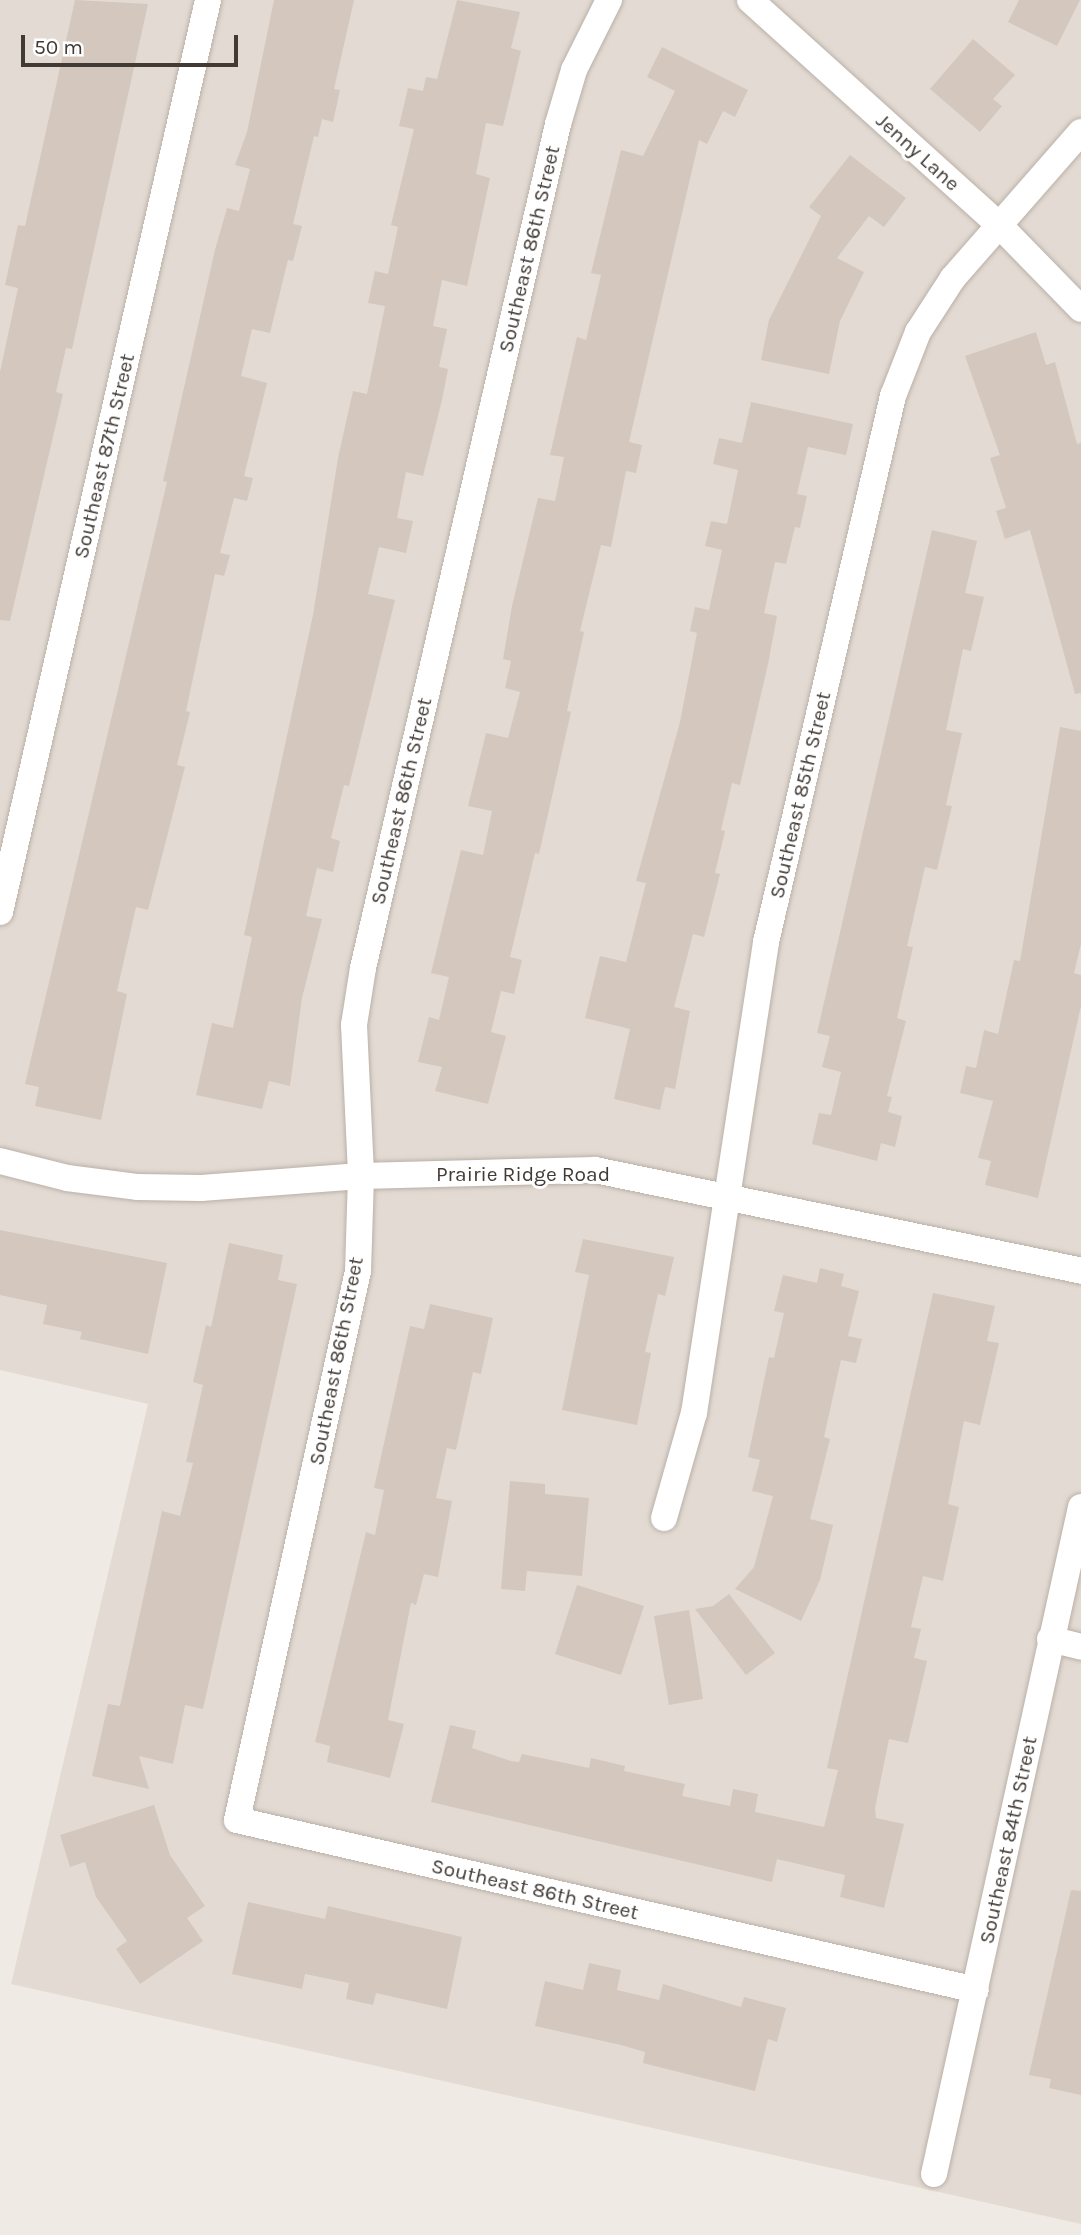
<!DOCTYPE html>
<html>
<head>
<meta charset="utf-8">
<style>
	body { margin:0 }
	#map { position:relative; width:1081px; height:2235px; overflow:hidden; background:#f0eae5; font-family:Karla,sans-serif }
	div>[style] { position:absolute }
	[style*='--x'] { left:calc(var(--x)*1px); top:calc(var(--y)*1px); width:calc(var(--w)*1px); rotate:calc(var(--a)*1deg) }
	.residential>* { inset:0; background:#e3dbd3 }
	.building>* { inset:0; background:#d3c7be }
	.roads { filter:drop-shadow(0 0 2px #bab0a8) drop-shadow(0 0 2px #bab0a8) }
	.street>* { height:26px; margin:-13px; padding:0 13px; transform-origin:13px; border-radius:13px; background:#fff }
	span { translate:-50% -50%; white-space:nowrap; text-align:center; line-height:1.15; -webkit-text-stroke:6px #fff; paint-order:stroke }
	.street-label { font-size:21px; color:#413a35 }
	.scale { position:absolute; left:21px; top:35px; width:217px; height:32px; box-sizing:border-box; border:4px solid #413a35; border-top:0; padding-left:9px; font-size:21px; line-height:24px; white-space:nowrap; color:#413a35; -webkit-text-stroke:5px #fff; paint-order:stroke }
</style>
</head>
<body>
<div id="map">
	<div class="residential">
		<div style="clip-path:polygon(0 0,1081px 0,1081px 2224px,11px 1984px,148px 1404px,0 1370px)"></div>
	</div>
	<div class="building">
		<div style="clip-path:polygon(75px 0,148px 4px,72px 349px,66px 348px,56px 392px,63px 394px,10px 621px,0 620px,0 372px,18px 288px,5px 285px,18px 225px,25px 226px)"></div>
		<div style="clip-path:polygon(274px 0,354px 0,334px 89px,340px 90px,333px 122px,322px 119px,318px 137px,314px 136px,293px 224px,302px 226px,293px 261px,288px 260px,270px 333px,252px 329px,241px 376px,267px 383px,244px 476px,253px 478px,247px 501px,234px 498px,220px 553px,230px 555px,224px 576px,215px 574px,186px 711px,190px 712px,177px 765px,185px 767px,148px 910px,136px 907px,117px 991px,127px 994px,101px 1120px,35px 1106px,39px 1087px,25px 1084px,167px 482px,163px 481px,215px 250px,227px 208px,239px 211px,250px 169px,235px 165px,247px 132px)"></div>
		<div style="clip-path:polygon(457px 0,520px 12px,511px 48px,521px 51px,503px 126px,486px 123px,476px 174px,490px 178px,467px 286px,442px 280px,433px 326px,447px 329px,439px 367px,448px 369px,442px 400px,423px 476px,406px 472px,397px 518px,413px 521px,406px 553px,379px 547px,368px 594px,395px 600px,349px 786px,344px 785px,331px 838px,340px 841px,333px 872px,317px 868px,306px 916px,322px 919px,302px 998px,290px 1086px,269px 1081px,262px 1109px,196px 1095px,212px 1023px,233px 1028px,252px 937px,244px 935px,313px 615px,338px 458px,353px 391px,367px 394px,385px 306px,368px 303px,375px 271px,388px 274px,398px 227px,391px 225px,414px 129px,399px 126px,408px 88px,423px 91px,426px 77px,437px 79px)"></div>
		<div style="clip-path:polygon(1019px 0,1080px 0,1057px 46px,1008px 22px)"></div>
		<div style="clip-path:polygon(973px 39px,1015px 75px,993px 99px,1002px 106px,980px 132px,930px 89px)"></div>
		<div style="clip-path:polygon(662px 47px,748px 90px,735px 117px,723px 111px,707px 144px,699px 140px,629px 442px,642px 445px,636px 473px,626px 471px,611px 547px,601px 545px,580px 631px,584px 632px,567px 711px,571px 712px,539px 854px,535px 853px,510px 957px,522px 960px,514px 994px,501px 991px,491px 1032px,506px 1036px,488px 1104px,435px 1091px,442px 1067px,418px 1062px,429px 1017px,439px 1020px,449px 977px,431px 973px,461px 850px,483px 855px,492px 811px,468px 806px,486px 733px,508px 738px,520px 692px,505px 688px,511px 661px,503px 659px,512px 606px,538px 498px,555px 501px,564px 457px,550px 455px,577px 337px,586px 340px,601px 275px,591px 273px,621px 150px,643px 156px,675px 91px,647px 77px)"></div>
		<div style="clip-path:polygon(850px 155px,906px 198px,884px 227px,869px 216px,837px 258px,864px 272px,840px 321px,829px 374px,761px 360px,769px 320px,821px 216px,809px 207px)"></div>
		<div style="clip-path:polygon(1036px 332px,1046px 365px,1055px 362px,1077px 444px,1081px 443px,1081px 693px,1075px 694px,1030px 530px,1005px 539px,996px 511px,1006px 508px,990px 458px,1000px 455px,965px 356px)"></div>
		<div style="clip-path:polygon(751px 402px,853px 424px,846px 455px,808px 447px,797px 494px,807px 496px,800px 528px,795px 527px,786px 564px,775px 562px,764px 613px,777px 616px,768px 664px,740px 785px,732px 783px,721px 830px,725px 831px,715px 873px,720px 874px,704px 937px,693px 934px,674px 1007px,690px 1011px,675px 1089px,665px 1087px,660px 1110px,614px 1099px,630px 1029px,585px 1018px,600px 956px,626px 962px,646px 883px,636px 881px,680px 722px,697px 633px,690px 631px,695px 607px,709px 610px,722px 550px,705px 546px,711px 521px,727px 524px,738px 470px,713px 464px,719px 438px,742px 443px)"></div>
		<div style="clip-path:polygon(932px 530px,977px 541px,965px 593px,984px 597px,971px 651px,963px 649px,946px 730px,962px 733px,946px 805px,952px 806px,937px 870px,925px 867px,907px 946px,913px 947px,897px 1018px,906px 1021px,887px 1096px,892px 1097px,888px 1112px,902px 1116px,895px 1147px,881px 1143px,877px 1161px,812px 1144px,819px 1113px,831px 1115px,841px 1072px,822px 1067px,830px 1036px,817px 1033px)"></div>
		<div style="clip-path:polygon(1060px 727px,1081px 731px,1081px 944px,1074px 973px,1081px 975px,1081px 1006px,1038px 1198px,985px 1185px,991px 1161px,978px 1158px,993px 1101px,960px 1093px,966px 1066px,976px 1068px,984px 1030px,998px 1034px,1014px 960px,1020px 961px)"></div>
		<div style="clip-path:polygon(0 1230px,167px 1263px,148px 1354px,80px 1339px,82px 1332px,43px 1324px,47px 1305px,0 1295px)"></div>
		<div style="clip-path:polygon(583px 1239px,674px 1257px,665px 1296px,658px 1294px,645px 1352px,651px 1353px,637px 1425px,562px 1410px,589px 1275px,575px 1272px)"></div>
		<div style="clip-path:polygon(229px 1243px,283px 1255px,278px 1280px,297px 1284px,203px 1709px,185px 1705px,173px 1764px,139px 1756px,149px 1789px,92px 1776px,108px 1704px,120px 1706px,162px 1511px,180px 1516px,193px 1463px,186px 1462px,203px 1385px,193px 1382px,206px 1325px,211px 1327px)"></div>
		<div style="clip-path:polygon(820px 1268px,844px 1274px,841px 1286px,859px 1291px,848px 1336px,862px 1339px,856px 1363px,841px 1360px,824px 1437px,830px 1439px,810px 1519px,833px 1525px,820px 1580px,801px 1621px,735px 1589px,754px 1567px,773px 1496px,752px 1491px,760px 1460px,748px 1457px,769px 1357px,774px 1358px,784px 1313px,774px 1311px,783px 1275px,817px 1283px)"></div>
		<div style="clip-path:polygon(933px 1293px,995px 1306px,987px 1341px,999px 1343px,980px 1425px,964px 1421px,948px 1504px,959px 1507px,943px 1581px,923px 1576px,911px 1627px,921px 1629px,914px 1658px,927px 1661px,908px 1743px,889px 1739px,875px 1808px,876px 1818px,904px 1824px,884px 1908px,840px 1897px,845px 1875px,777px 1859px,772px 1882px,431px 1802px,450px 1725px,476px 1731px,472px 1748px,511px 1761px,519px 1762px,522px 1754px,589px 1768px,591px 1758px,625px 1766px,624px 1771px,685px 1784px,682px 1796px,730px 1806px,733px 1789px,758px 1794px,755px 1812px,824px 1827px,838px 1770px,827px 1768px)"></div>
		<div style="clip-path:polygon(430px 1304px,493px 1318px,481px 1374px,473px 1372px,456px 1450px,447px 1448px,436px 1498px,452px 1501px,438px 1577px,424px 1574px,416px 1605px,411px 1603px,388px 1720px,404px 1724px,390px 1778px,327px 1762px,330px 1746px,315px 1742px,366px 1532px,375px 1535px,384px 1490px,374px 1488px,410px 1326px,424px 1329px)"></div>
		<div style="clip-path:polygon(510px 1481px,545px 1484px,545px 1494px,589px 1498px,582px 1576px,527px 1571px,525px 1591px,501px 1589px)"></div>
		<div style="clip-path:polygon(577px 1585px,644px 1606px,621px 1675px,555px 1654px)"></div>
		<div style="clip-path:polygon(729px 1594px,775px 1653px,746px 1675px,695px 1609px,713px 1606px)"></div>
		<div style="clip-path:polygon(689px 1610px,703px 1699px,669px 1705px,654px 1616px)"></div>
		<div style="clip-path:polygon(154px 1805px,170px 1855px,205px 1906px,187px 1918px,203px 1941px,140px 1984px,116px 1949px,127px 1941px,96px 1897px,85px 1862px,70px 1867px,60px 1835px)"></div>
		<div style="clip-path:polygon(1071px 1890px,1081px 1891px,1081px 2095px,1049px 2088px,1051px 2079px,1029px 2075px)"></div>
		<div style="clip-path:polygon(248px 1902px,325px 1919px,328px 1906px,462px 1937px,447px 2009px,376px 1993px,373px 2005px,346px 1999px,349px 1983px,305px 1974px,302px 1989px,232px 1974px)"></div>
		<div style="clip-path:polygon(589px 1963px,621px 1970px,617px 1990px,659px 2000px,663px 1984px,741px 2007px,744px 1997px,786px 2008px,777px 2042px,768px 2039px,755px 2091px,643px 2063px,645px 2052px,621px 2045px,535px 2026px,545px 1981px,583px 1990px)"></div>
	</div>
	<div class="roads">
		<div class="street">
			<div style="--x:609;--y:0;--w:78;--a:116.6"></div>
			<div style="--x:574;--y:70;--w:56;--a:106.5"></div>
			<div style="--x:558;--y:124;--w:866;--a:103.01"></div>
			<div style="--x:363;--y:968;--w:58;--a:99"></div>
			<div style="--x:354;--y:1025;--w:151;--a:87.3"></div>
			<div style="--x:361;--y:1176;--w:95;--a:91.8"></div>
			<div style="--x:358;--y:1271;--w:562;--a:102.43"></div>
			<div style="--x:237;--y:1820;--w:758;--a:12.95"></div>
			<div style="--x:750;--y:0;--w:336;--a:42.1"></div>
			<div style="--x:999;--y:225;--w:117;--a:45.7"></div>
			<div style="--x:0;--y:912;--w:935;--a:-77.15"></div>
			<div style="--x:0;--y:1161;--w:69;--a:14.2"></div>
			<div style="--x:67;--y:1178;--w:72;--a:7.2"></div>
			<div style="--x:138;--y:1187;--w:63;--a:0.9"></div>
			<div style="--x:201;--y:1188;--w:160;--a:-4.3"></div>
			<div style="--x:361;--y:1176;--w:234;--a:-1.5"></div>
			<div style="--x:595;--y:1170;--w:496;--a:11.7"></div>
			<div style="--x:664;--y:1518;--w:109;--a:-74.1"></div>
			<div style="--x:694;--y:1413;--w:476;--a:-81.3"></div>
			<div style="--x:766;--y:942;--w:561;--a:-76.91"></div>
			<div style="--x:893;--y:396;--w:69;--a:-68.7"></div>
			<div style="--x:918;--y:332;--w:64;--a:-57.1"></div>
			<div style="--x:953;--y:278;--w:194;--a:-48.8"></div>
			<div style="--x:1050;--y:1639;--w:32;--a:14"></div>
			<div style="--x:934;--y:2174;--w:683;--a:-77.57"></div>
		</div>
	</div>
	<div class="street-label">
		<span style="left:918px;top:152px;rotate:42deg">Jenny Lane</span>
		<span style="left:529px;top:249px;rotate:-77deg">Southeast 86th Street</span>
		<span style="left:104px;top:456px;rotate:-77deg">Southeast 87th Street</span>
		<span style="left:800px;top:795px;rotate:-77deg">Southeast 85th Street</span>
		<span style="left:401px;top:801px;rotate:-77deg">Southeast 86th Street</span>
		<span style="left:523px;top:1174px">Prairie Ridge Road</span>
		<span style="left:336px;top:1361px;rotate:-79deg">Southeast 86th Street</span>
		<span style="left:1008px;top:1840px;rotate:-78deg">Southeast 84th Street</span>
		<span style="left:535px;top:1889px;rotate:13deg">Southeast 86th Street</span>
	</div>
	<div class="scale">50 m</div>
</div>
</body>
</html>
